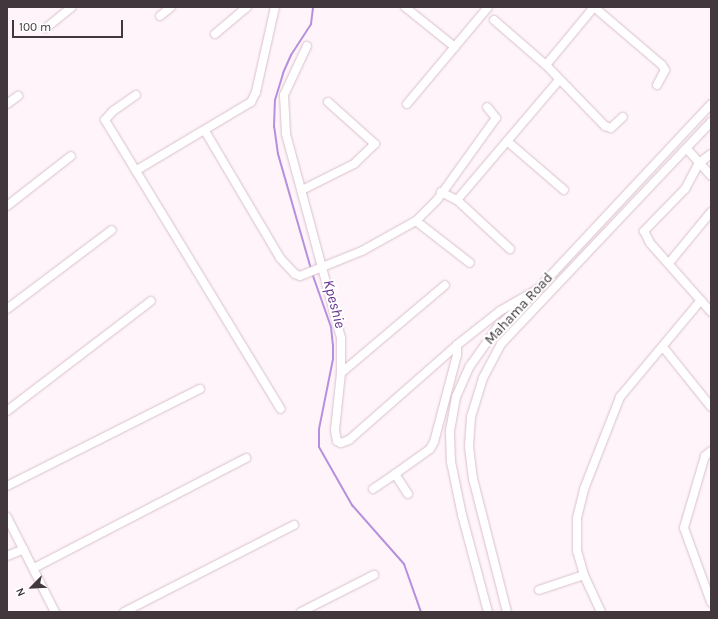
<!DOCTYPE html>
<html>
<head>
<meta charset="utf-8">
<style>
	body { margin:0 }
	#map { position:relative; width:718px; height:619px; overflow:hidden; background:#fef4f9; font-family:Karla,sans-serif }
	div>[style] { position:absolute }
	[style*='--x'] { left:calc(var(--x)*1px); top:calc(var(--y)*1px); width:calc(var(--w)*1px); rotate:calc(var(--a)*1deg) }
	.stream>* { height:2px; margin:-1px; padding:0 1px; transform-origin:1px; border-radius:1px; background:#b690df }
	.roads { filter:drop-shadow(0 0 1px #d9c0cd) drop-shadow(0 0 1px #d9c0cd) }
	.minor>* { height:8px; margin:-4px; padding:0 4px; transform-origin:4px; border-radius:4px; background:#fff }
	span { translate:-50% -50%; white-space:nowrap; text-align:center; line-height:1.15; -webkit-text-stroke:4px #fff; paint-order:stroke }
	.street-label { font-size:14px; color:#41373c }
	.water-label { font-size:15px; color:#653491; font-style:italic }
	.frame { position:absolute; inset:0; border:8px solid #41373c; pointer-events:none }
	.north { position:absolute; left:12px; top:567px; width:40px; height:40px; -webkit-text-stroke:3px #fff; paint-order:stroke; rotate:246deg; font-size:11px; font-weight:700; line-height:16px; text-align:center; color:#41373c }
	.north::after { content:''; display:block; margin:auto; width:14px; height:18px; background:#41373c; clip-path:polygon(50% 0,100% 100%,50% 72%,0 100%) }
	.scale { position:absolute; left:12px; top:20px; width:111px; height:18px; box-sizing:border-box; border:2px solid #41373c; border-top:0; padding-left:5px; font-size:12px; line-height:14px; white-space:nowrap; color:#41373c; -webkit-text-stroke:3px #fff; paint-order:stroke }
</style>
</head>
<body>
<div id="map">
	<div class="stream">
		<div style="--x:311;--y:269;--w:120;--a:-106"></div>
		<div style="--x:278;--y:154;--w:27;--a:-98"></div>
		<div style="--x:274;--y:127;--w:27;--a:-88"></div>
		<div style="--x:275;--y:100;--w:28;--a:-73"></div>
		<div style="--x:283;--y:73;--w:20;--a:-66"></div>
		<div style="--x:291;--y:55;--w:37;--a:-57"></div>
		<div style="--x:311;--y:24;--w:17;--a:-83"></div>
		<div style="--x:312;--y:273;--w:57;--a:70.6"></div>
		<div style="--x:331;--y:327;--w:18;--a:84"></div>
		<div style="--x:333;--y:345;--w:14;--a:90"></div>
		<div style="--x:333;--y:359;--w:71;--a:101.3"></div>
		<div style="--x:319;--y:429;--w:18;--a:90"></div>
		<div style="--x:319;--y:447;--w:67;--a:60.4"></div>
		<div style="--x:352;--y:505;--w:79;--a:48.6"></div>
		<div style="--x:404;--y:564;--w:51;--a:70.5"></div>
	</div>
	<div class="roads">
		<div class="minor">
			<div style="--x:405;--y:7;--w:64;--a:38.7"></div>
			<div style="--x:594;--y:7;--w:89;--a:40.5"></div>
			<div style="--x:662;--y:65;--w:6;--a:59"></div>
			<div style="--x:665;--y:70;--w:17;--a:118"></div>
			<div style="--x:160;--y:16;--w:14;--a:-39"></div>
			<div style="--x:494;--y:20;--w:69;--a:40.9"></div>
			<div style="--x:546;--y:65;--w:85;--a:46"></div>
			<div style="--x:605;--y:126;--w:6;--a:18"></div>
			<div style="--x:611;--y:128;--w:16;--a:-43"></div>
			<div style="--x:46;--y:28;--w:33;--a:-39"></div>
			<div style="--x:215;--y:34;--w:42;--a:-40.2"></div>
			<div style="--x:307;--y:46;--w:54;--a:115.1"></div>
			<div style="--x:284;--y:95;--w:39;--a:87"></div>
			<div style="--x:286;--y:134;--w:211;--a:74.9"></div>
			<div style="--x:341;--y:338;--w:35;--a:90"></div>
			<div style="--x:341;--y:373;--w:57;--a:96"></div>
			<div style="--x:335;--y:430;--w:11;--a:80"></div>
			<div style="--x:337;--y:441;--w:4;--a:27"></div>
			<div style="--x:341;--y:443;--w:9;--a:-21"></div>
			<div style="--x:349;--y:440;--w:144;--a:-41.3"></div>
			<div style="--x:457;--y:345;--w:55;--a:-38.3"></div>
			<div style="--x:500;--y:311;--w:44;--a:-30.1"></div>
			<div style="--x:546;--y:65;--w:75;--a:-50.4"></div>
			<div style="--x:136;--y:95;--w:28;--a:145"></div>
			<div style="--x:113;--y:111;--w:12;--a:132"></div>
			<div style="--x:105;--y:120;--w:338;--a:58.7"></div>
			<div style="--x:7;--y:104;--w:14;--a:-36"></div>
			<div style="--x:407;--y:104;--w:126;--a:-50.1"></div>
			<div style="--x:205;--y:131;--w:147;--a:59.4"></div>
			<div style="--x:280;--y:258;--w:22;--a:47"></div>
			<div style="--x:295;--y:274;--w:5;--a:22"></div>
			<div style="--x:300;--y:276;--w:67;--a:-22"></div>
			<div style="--x:362;--y:251;--w:62;--a:-29.1"></div>
			<div style="--x:416;--y:221;--w:30;--a:-45"></div>
			<div style="--x:437;--y:200;--w:101;--a:-54.3"></div>
			<div style="--x:496;--y:118;--w:14;--a:-129"></div>
			<div style="--x:507;--y:141;--w:75;--a:40.7"></div>
			<div style="--x:687;--y:149;--w:36;--a:48"></div>
			<div style="--x:711;--y:154;--w:15;--a:143"></div>
			<div style="--x:699;--y:163;--w:30;--a:118"></div>
			<div style="--x:685;--y:189;--w:59;--a:134.3"></div>
			<div style="--x:644;--y:231;--w:13;--a:63"></div>
			<div style="--x:650;--y:243;--w:92;--a:48.5"></div>
			<div style="--x:137;--y:170;--w:133;--a:-30.8"></div>
			<div style="--x:251;--y:102;--w:11;--a:-63"></div>
			<div style="--x:256;--y:92;--w:87;--a:-77.4"></div>
			<div style="--x:302;--y:190;--w:58;--a:-26.6"></div>
			<div style="--x:354;--y:164;--w:29;--a:-44"></div>
			<div style="--x:375;--y:144;--w:63;--a:-138.2"></div>
			<div style="--x:441;--y:192;--w:18;--a:27"></div>
			<div style="--x:7;--y:206;--w:81;--a:-38"></div>
			<div style="--x:416;--y:221;--w:68;--a:37.9"></div>
			<div style="--x:510;--y:249;--w:72;--a:-137.2"></div>
			<div style="--x:457;--y:200;--w:157;--a:-49.6"></div>
			<div style="--x:669;--y:263;--w:66;--a:-50.5"></div>
			<div style="--x:7;--y:309;--w:131;--a:-37"></div>
			<div style="--x:663;--y:347;--w:77;--a:51.3"></div>
			<div style="--x:341;--y:373;--w:136;--a:-40.2"></div>
			<div style="--x:7;--y:411;--w:181;--a:-37.4"></div>
			<div style="--x:711;--y:451;--w:8;--a:140"></div>
			<div style="--x:705;--y:456;--w:75;--a:106.3"></div>
			<div style="--x:684;--y:528;--w:79;--a:70"></div>
			<div style="--x:7;--y:486;--w:216;--a:-26.7"></div>
			<div style="--x:373;--y:489;--w:27;--a:-34"></div>
			<div style="--x:408;--y:494;--w:24;--a:-123"></div>
			<div style="--x:395;--y:474;--w:43;--a:-35.5"></div>
			<div style="--x:430;--y:449;--w:8;--a:-60"></div>
			<div style="--x:434;--y:442;--w:90;--a:-75.2"></div>
			<div style="--x:457;--y:355;--w:10;--a:-90"></div>
			<div style="--x:7;--y:517;--w:106;--a:63.2"></div>
			<div style="--x:7;--y:556;--w:18;--a:-22"></div>
			<div style="--x:34;--y:568;--w:239;--a:-27.4"></div>
			<div style="--x:539;--y:590;--w:47;--a:-18.4"></div>
			<div style="--x:124;--y:612;--w:191;--a:-27.1"></div>
			<div style="--x:301;--y:612;--w:82;--a:-26.9"></div>
			<div style="--x:488;--y:612;--w:100;--a:-105"></div>
			<div style="--x:462;--y:515;--w:54;--a:-101.7"></div>
			<div style="--x:451;--y:462;--w:31;--a:-92"></div>
			<div style="--x:450;--y:431;--w:35;--a:-80"></div>
			<div style="--x:456;--y:397;--w:34;--a:-66"></div>
			<div style="--x:470;--y:366;--w:47;--a:-54.6"></div>
			<div style="--x:497;--y:328;--w:57;--a:-43.6"></div>
			<div style="--x:538;--y:289;--w:253;--a:-46.9"></div>
			<div style="--x:507;--y:612;--w:137;--a:-104.3"></div>
			<div style="--x:473;--y:479;--w:33;--a:-97"></div>
			<div style="--x:469;--y:446;--w:29;--a:-86"></div>
			<div style="--x:471;--y:417;--w:41;--a:-72.9"></div>
			<div style="--x:483;--y:378;--w:38;--a:-62"></div>
			<div style="--x:501;--y:344;--w:306;--a:-46.6"></div>
			<div style="--x:601;--y:612;--w:41;--a:-114.7"></div>
			<div style="--x:584;--y:575;--w:25;--a:-106"></div>
			<div style="--x:577;--y:551;--w:33;--a:-90"></div>
			<div style="--x:577;--y:518;--w:30;--a:-76"></div>
			<div style="--x:584;--y:489;--w:99;--a:-68.6"></div>
			<div style="--x:620;--y:397;--w:126;--a:-50.1"></div>
		</div>
	</div>
	<div class="street-label">
		<span style="left:519px;top:309px;rotate:-47deg">Mahama Road</span>
	</div>
	<div class="water-label">
		<span style="left:334px;top:304px;rotate:75deg">Kpeshie</span>
	</div>
	<div class="frame"></div>
	<div class="north">N</div>
	<div class="scale">100 m</div>
</div>
</body>
</html>
